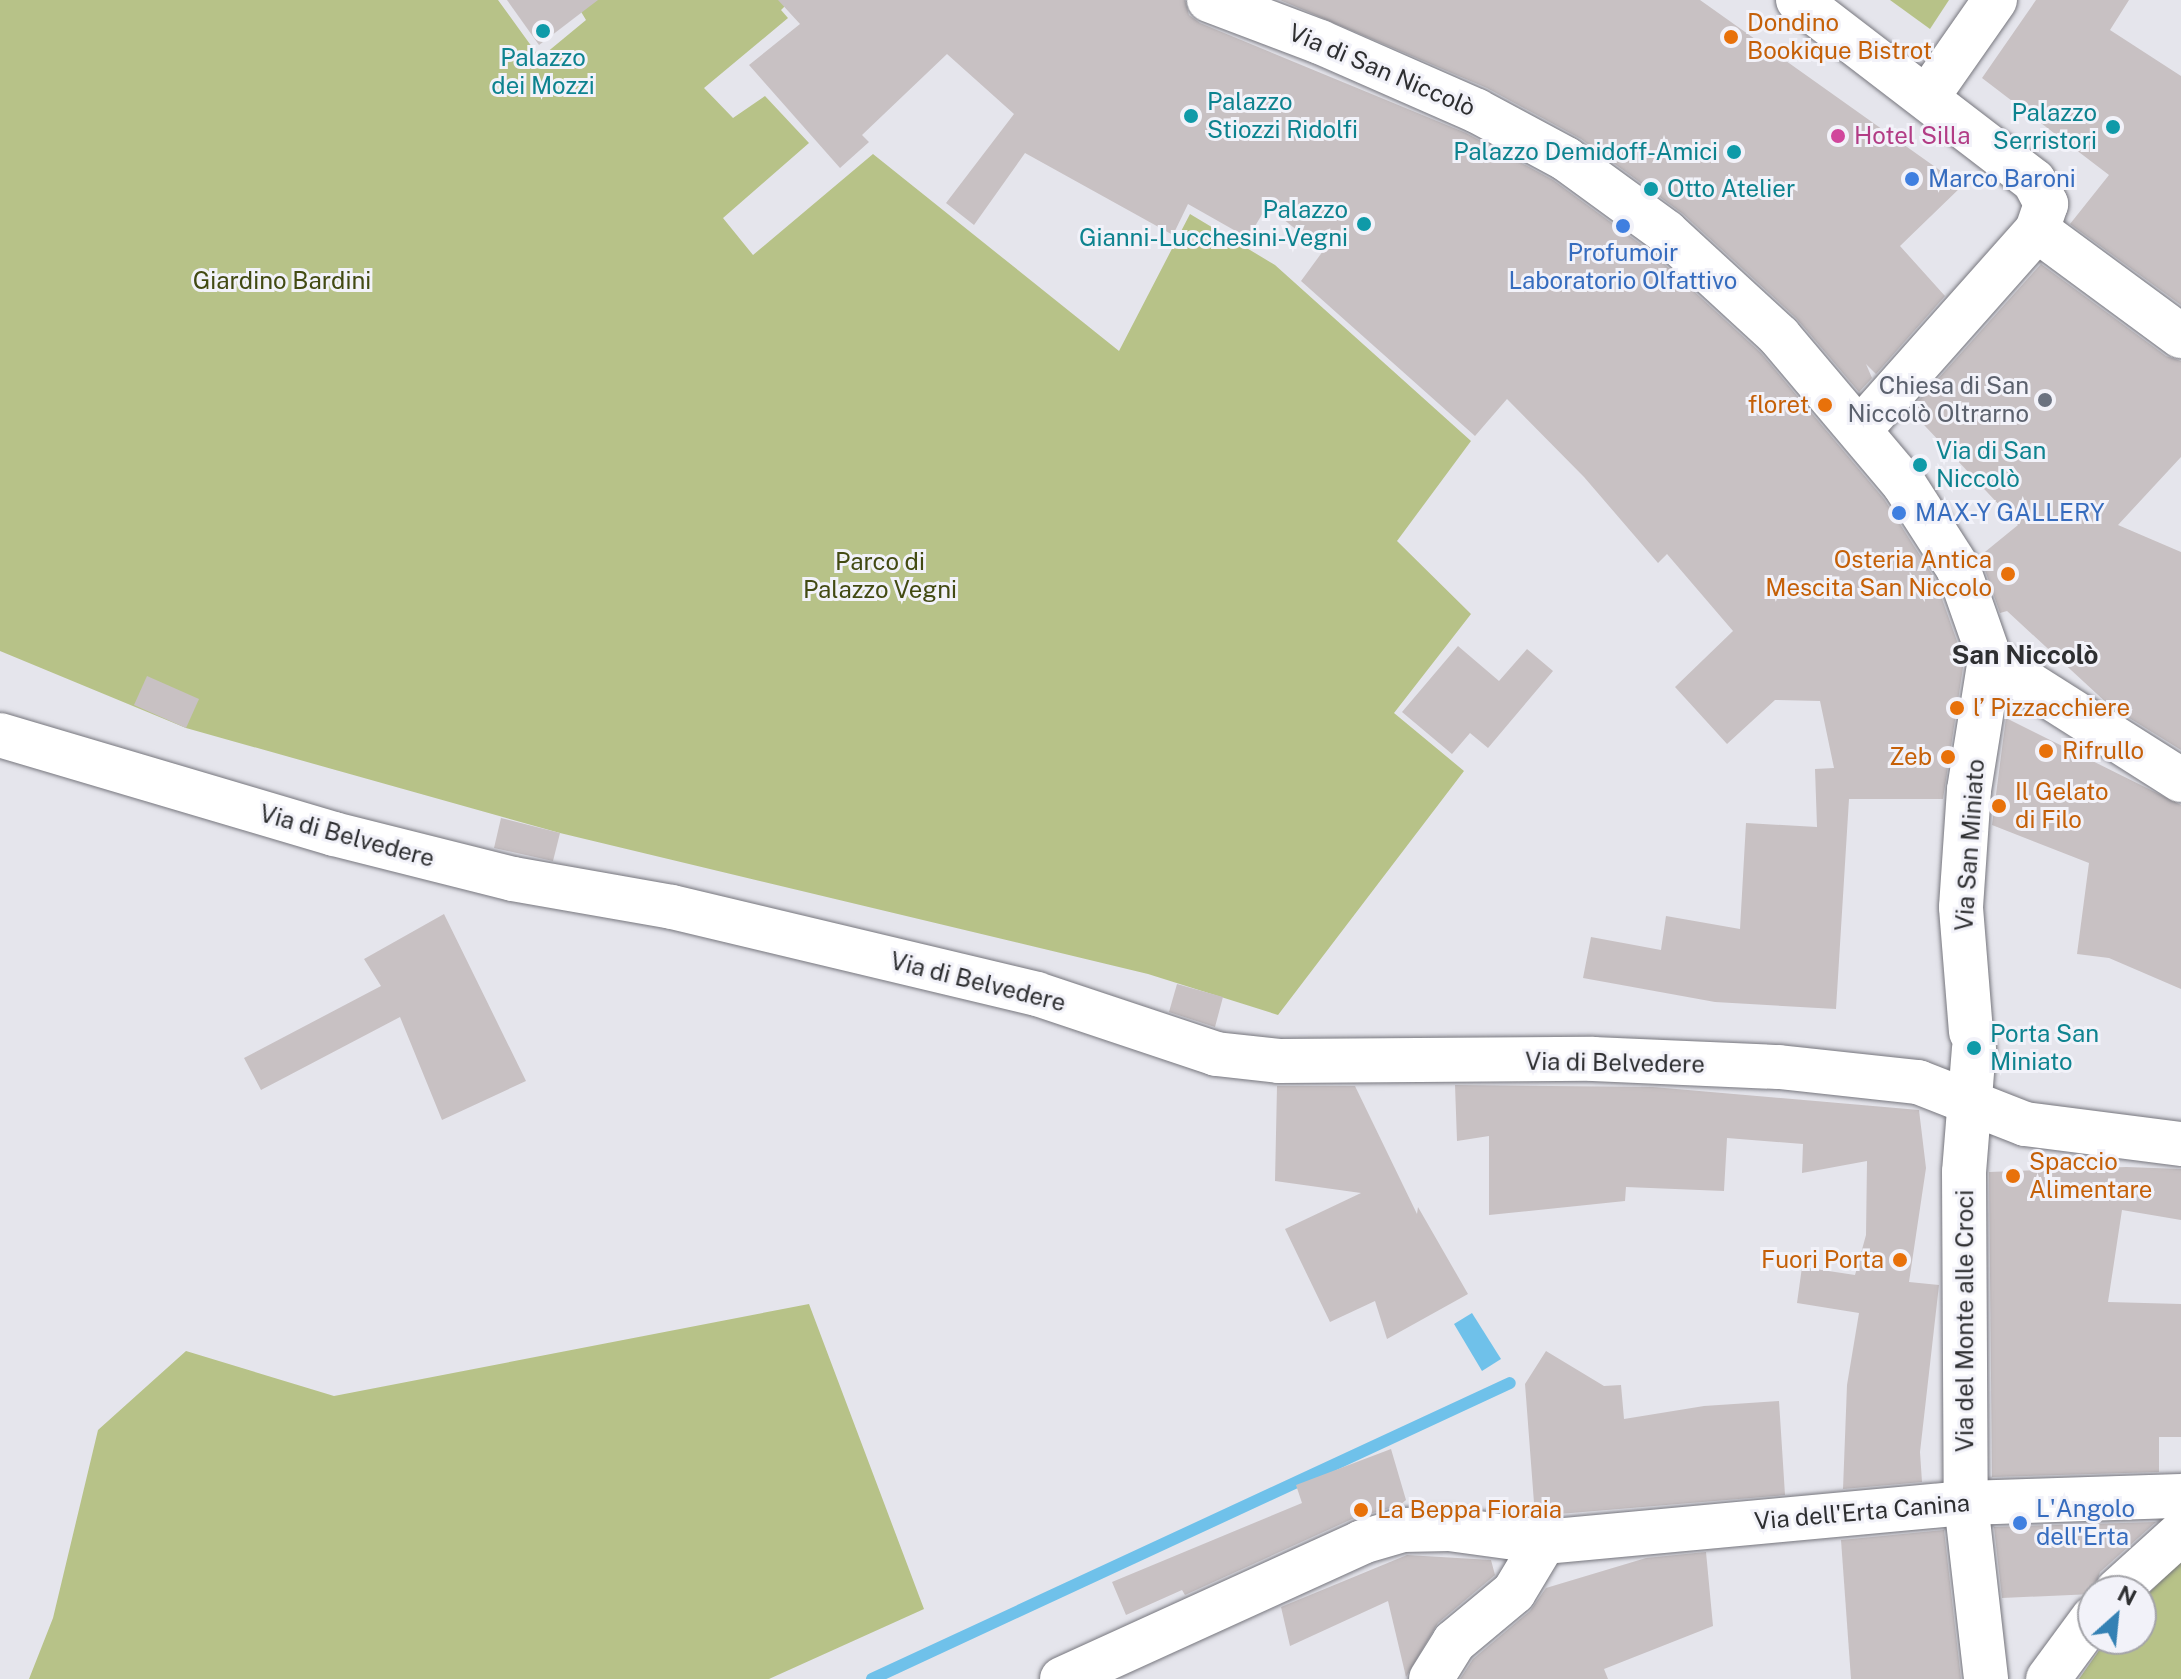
<!DOCTYPE html>
<html>
<head>
<meta charset="utf-8">
<style>
	body { margin:0 }
	#map { position:relative; width:2181px; height:1679px; overflow:hidden; background:#e5e5ec; font-family:"Public Sans",sans-serif }
	div>[style] { position:absolute }
	[style*='--x'] { left:calc(var(--x)*1px); top:calc(var(--y)*1px); width:calc(var(--w)*1px); rotate:calc(var(--a)*1deg) }
	.green>* { inset:0; background:#b7c288 }
	.water>* { inset:0; background:#6fc1ea }
	.stream>* { height:12px; margin:-6px; padding:0 6px; transform-origin:6px; border-radius:6px; background:#6fc1ea }
	.building>* { inset:0; background:#c8c1c3 }
	.roads { filter:drop-shadow(0 0 2px #76767d) drop-shadow(0 0 2px #76767d) }
	.minor>* { height:44px; margin:-22px; padding:0 22px; transform-origin:22px; border-radius:22px; background:#fff }
	.dots>* { width:22px; height:22px; translate:-50% -50%; box-sizing:border-box; border:4px solid #f2f2f9; border-radius:50% }
	span { translate:-50% -50%; white-space:nowrap; text-align:center; line-height:1.15; -webkit-text-stroke:6px #f2f2f9; paint-order:stroke }
	.food-label { font-size:24px; color:#c56008 }
	.left { translate:0 -50%; text-align:left }
	.right { translate:-100% -50%; text-align:right }
	.culture-label { font-size:24px; color:#0d838f }
	.street-label { font-size:24px; color:#2e2f31 }
	.hotel-label { font-size:24px; color:#b23c85 }
	.shop-label { font-size:24px; color:#366cbe }
	.park-label { font-size:24px; color:#424a12 }
	.worship-label { font-size:24px; color:#5b616d }
	.neighbourhood-label { font-size:26px; color:#2e2f31; font-weight:700 }
	.north { position:absolute; left:2077px; top:1575px; width:80px; height:80px; box-sizing:border-box; background:#f2f2f9; border:2px solid #a4a4a9; border-radius:50%; rotate:27deg; font-size:22px; font-weight:700; line-height:32px; text-align:center; color:#2e2f31 }
	.north::after { content:''; display:block; margin:auto; width:28px; height:36px; background:#3481b4; clip-path:polygon(50% 0,100% 100%,50% 72%,0 100%) }
</style>
</head>
<body>
<div id="map">
	<div class="green">
		<div style="clip-path:polygon(0 0,498px 0,540px 58px,586px 20px,574px 0,791px 0,781px 10px,788px 18px,704px 88px,733px 118px,765px 96px,809px 143px,723px 218px,753px 255px,873px 154px,1119px 351px,1190px 214px,1275px 265px,1471px 441px,1397px 541px,1471px 614px,1394px 713px,1464px 771px,1278px 1015px,1148px 974px,560px 833px,186px 728px,0 651px)"></div>
		<div style="clip-path:polygon(1890px 0,1949px 0,1930px 29px)"></div>
		<div style="clip-path:polygon(809px 1304px,924px 1609px,769px 1679px,29px 1679px,53px 1618px,98px 1430px,186px 1351px,334px 1396px)"></div>
		<div style="clip-path:polygon(2181px 1561px,2181px 1679px,2079px 1679px,2107px 1639px,2141px 1639px,2141px 1601px)"></div>
	</div>
	<div class="water">
		<div style="clip-path:polygon(1472px 1313px,1501px 1359px,1482px 1371px,1454px 1324px)"></div>
	</div>
	<div class="stream">
		<div style="--x:872;--y:1679;--w:703;--a:-24.89"></div>
	</div>
	<div class="building">
		<div style="clip-path:polygon(507px 0,598px 0,539px 45px)"></div>
		<div style="clip-path:polygon(778px 0,1185px 0,1189px 15px,1200px 23px,1466px 133px,1553px 180px,1650px 251px,1761px 353px,1884px 499px,1935px 579px,1964px 661px,1943px 799px,1849px 799px,1836px 1009px,1715px 1002px,1583px 978px,1591px 937px,1661px 950px,1666px 916px,1740px 929px,1746px 823px,1817px 827px,1815px 769px,1834px 768px,1820px 701px,1775px 700px,1727px 744px,1675px 687px,1733px 631px,1667px 554px,1658px 563px,1584px 477px,1507px 399px,1475px 436px,1301px 281px,1323px 251px,1267px 206px,1248px 238px,1188px 204px,1173px 235px,1025px 153px,974px 225px,946px 203px,1014px 114px,947px 54px,862px 135px,869px 142px,840px 168px,749px 65px,800px 24px)"></div>
		<div style="clip-path:polygon(1280px 0,1700px 0,1962px 186px,1900px 246px,1945px 296px,1876px 374px,1866px 364px,1872px 378px,1859px 392px,1796px 318px,1683px 214px,1581px 139px,1487px 88px)"></div>
		<div style="clip-path:polygon(2036px 0,2129px 0,2110px 30px,2181px 76px,2181px 305px,2070px 224px,2109px 175px,1982px 78px)"></div>
		<div style="clip-path:polygon(2041px 264px,2166px 356px,2181px 361px,2181px 457px,2118px 525px,2181px 552px,2181px 750px,2110px 706px,2007px 611px,2000px 613px,1980px 556px,2018px 525px,1910px 410px)"></div>
		<div style="clip-path:polygon(1458px 646px,1499px 681px,1527px 649px,1553px 671px,1488px 748px,1470px 733px,1452px 754px,1402px 712px)"></div>
		<div style="clip-path:polygon(147px 676px,199px 699px,186px 728px,134px 705px)"></div>
		<div style="clip-path:polygon(2006px 718px,2181px 805px,2181px 989px,2109px 958px,2077px 954px,2089px 863px,1992px 825px)"></div>
		<div style="clip-path:polygon(501px 818px,560px 833px,553px 861px,494px 848px)"></div>
		<div style="clip-path:polygon(444px 914px,526px 1081px,442px 1120px,400px 1017px,261px 1090px,244px 1058px,381px 986px,364px 959px)"></div>
		<div style="clip-path:polygon(1177px 984px,1223px 997px,1215px 1027px,1169px 1012px)"></div>
		<div style="clip-path:polygon(1455px 1085px,1653px 1087px,1919px 1110px,1926px 1168px,1909px 1282px,1939px 1285px,1920px 1452px,1922px 1482px,1843px 1489px,1847px 1385px,1859px 1313px,1797px 1303px,1802px 1267px,1855px 1275px,1866px 1235px,1867px 1161px,1802px 1173px,1803px 1144px,1727px 1138px,1724px 1191px,1626px 1187px,1625px 1201px,1489px 1215px,1489px 1136px,1457px 1141px)"></div>
		<div style="clip-path:polygon(1277px 1086px,1355px 1086px,1417px 1214px,1418px 1207px,1468px 1294px,1387px 1339px,1375px 1301px,1330px 1322px,1285px 1229px,1361px 1193px,1275px 1181px)"></div>
		<div style="clip-path:polygon(2126px 1167px,2181px 1169px,2181px 1220px,2122px 1210px,2108px 1302px,2181px 1304px,2181px 1437px,2159px 1437px,2159px 1472px,1992px 1477px,1989px 1172px)"></div>
		<div style="clip-path:polygon(1546px 1351px,1604px 1386px,1621px 1385px,1624px 1419px,1704px 1406px,1779px 1401px,1785px 1495px,1535px 1516px,1525px 1384px)"></div>
		<div style="clip-path:polygon(1391px 1449px,1406px 1500px,1400px 1505px,1352px 1519px,1185px 1595px,1182px 1590px,1126px 1615px,1112px 1582px,1302px 1503px,1296px 1485px)"></div>
		<div style="clip-path:polygon(2156px 1522px,2100px 1572px,2093px 1594px,2002px 1598px,1994px 1527px)"></div>
		<div style="clip-path:polygon(1944px 1530px,1961px 1679px,1851px 1679px,1841px 1540px)"></div>
		<div style="clip-path:polygon(1706px 1552px,1713px 1626px,1604px 1669px,1608px 1679px,1460px 1679px,1473px 1659px,1530px 1611px,1546px 1588px,1646px 1558px)"></div>
		<div style="clip-path:polygon(1407px 1555px,1491px 1560px,1495px 1575px,1438px 1623px,1406px 1677px,1388px 1601px,1290px 1646px,1281px 1607px)"></div>
	</div>
	<div class="roads">
		<div class="minor">
			<div style="--x:1209;--y:0;--w:119;--a:20.7"></div>
			<div style="--x:1320;--y:42;--w:171;--a:23.7"></div>
			<div style="--x:1477;--y:111;--w:101;--a:28.3"></div>
			<div style="--x:1566;--y:159;--w:124;--a:36.1"></div>
			<div style="--x:1666;--y:232;--w:154;--a:42.6"></div>
			<div style="--x:1779;--y:336;--w:194;--a:49.8"></div>
			<div style="--x:1904;--y:484;--w:100;--a:57.3"></div>
			<div style="--x:1958;--y:568;--w:96;--a:70.6"></div>
			<div style="--x:1990;--y:659;--w:226;--a:32.4"></div>
			<div style="--x:1798;--y:0;--w:297;--a:37.5"></div>
			<div style="--x:2034;--y:181;--w:26;--a:62"></div>
			<div style="--x:2046;--y:204;--w:28;--a:109"></div>
			<div style="--x:2037;--y:230;--w:265;--a:131.6"></div>
			<div style="--x:1928;--y:96;--w:117;--a:-55.1"></div>
			<div style="--x:2037;--y:230;--w:179;--a:36.4"></div>
			<div style="--x:0;--y:735;--w:348;--a:16.5"></div>
			<div style="--x:334;--y:834;--w:185;--a:14.1"></div>
			<div style="--x:513;--y:879;--w:161;--a:10"></div>
			<div style="--x:672;--y:907;--w:375;--a:13.4"></div>
			<div style="--x:1037;--y:994;--w:189;--a:18.5"></div>
			<div style="--x:1216;--y:1054;--w:63;--a:6.3"></div>
			<div style="--x:1279;--y:1061;--w:314;--a:-0.4"></div>
			<div style="--x:1593;--y:1059;--w:186;--a:2.5"></div>
			<div style="--x:1779;--y:1067;--w:140;--a:6.2"></div>
			<div style="--x:1918;--y:1082;--w:115;--a:21.4"></div>
			<div style="--x:2025;--y:1124;--w:157;--a:7.3"></div>
			<div style="--x:1971;--y:1032;--w:125;--a:-94.6"></div>
			<div style="--x:1961;--y:907;--w:117;--a:-86.1"></div>
			<div style="--x:1969;--y:790;--w:133;--a:-80.9"></div>
			<div style="--x:1974;--y:1048;--w:124;--a:94.6"></div>
			<div style="--x:1964;--y:1172;--w:331;--a:89.7"></div>
			<div style="--x:1966;--y:1503;--w:177;--a:83.5"></div>
			<div style="--x:2117;--y:1591;--w:86;--a:-42.2"></div>
			<div style="--x:1062;--y:1679;--w:330;--a:-24.5"></div>
			<div style="--x:1362;--y:1542;--w:43;--a:-16.3"></div>
			<div style="--x:1403;--y:1530;--w:46;--a:-1.2"></div>
			<div style="--x:1449;--y:1529;--w:96;--a:7.8"></div>
			<div style="--x:1544;--y:1542;--w:424;--a:-5.3"></div>
			<div style="--x:1966;--y:1503;--w:215;--a:-1.9"></div>
			<div style="--x:1431;--y:1679;--w:44;--a:-58.1"></div>
			<div style="--x:1454;--y:1642;--w:78;--a:-39.8"></div>
			<div style="--x:1514;--y:1592;--w:58;--a:-59"></div>
			<div style="--x:2048;--y:1679;--w:76;--a:-53.6"></div>
		</div>
	</div>
	<div class="dots">
		<div style="left:543px;top:31px;background:#0f9aa8"></div>
		<div style="left:1731px;top:37px;background:#e8710a"></div>
		<div style="left:1191px;top:116px;background:#0f9aa8"></div>
		<div style="left:2113px;top:127px;background:#0f9aa8"></div>
		<div style="left:1838px;top:136px;background:#d1479c"></div>
		<div style="left:1734px;top:152px;background:#0f9aa8"></div>
		<div style="left:1912px;top:179px;background:#3f7fe0"></div>
		<div style="left:1651px;top:189px;background:#0f9aa8"></div>
		<div style="left:1364px;top:224px;background:#0f9aa8"></div>
		<div style="left:1623px;top:226px;background:#3f7fe0"></div>
		<div style="left:2045px;top:400px;background:#6b7280"></div>
		<div style="left:1825px;top:405px;background:#e8710a"></div>
		<div style="left:1920px;top:465px;background:#0f9aa8"></div>
		<div style="left:1899px;top:513px;background:#3f7fe0"></div>
		<div style="left:2008px;top:574px;background:#e8710a"></div>
		<div style="left:1957px;top:708px;background:#e8710a"></div>
		<div style="left:2046px;top:751px;background:#e8710a"></div>
		<div style="left:1948px;top:757px;background:#e8710a"></div>
		<div style="left:1999px;top:806px;background:#e8710a"></div>
		<div style="left:1974px;top:1048px;background:#0f9aa8"></div>
		<div style="left:2013px;top:1176px;background:#e8710a"></div>
		<div style="left:1900px;top:1260px;background:#e8710a"></div>
		<div style="left:1361px;top:1510px;background:#e8710a"></div>
		<div style="left:2020px;top:1523px;background:#3f7fe0"></div>
	</div>
	<div class="food-label">
		<span class="left" style="left:1747px;top:37px">Dondino<br>Bookique Bistrot</span>
		<span class="right" style="left:1809px;top:405px">floret</span>
		<span class="right" style="left:1992px;top:574px">Osteria Antica<br>Mescita San Niccolo</span>
		<span class="left" style="left:1973px;top:708px">l’ Pizzacchiere</span>
		<span class="left" style="left:2062px;top:751px">Rifrullo</span>
		<span class="right" style="left:1932px;top:757px">Zeb</span>
		<span class="left" style="left:2015px;top:806px">Il Gelato<br>di Filo</span>
		<span class="left" style="left:2029px;top:1176px">Spaccio<br>Alimentare</span>
		<span class="right" style="left:1884px;top:1260px">Fuori Porta</span>
		<span class="left" style="left:1377px;top:1510px">La Beppa Fioraia</span>
	</div>
	<div class="culture-label">
		<span style="left:543px;top:72px">Palazzo<br>dei Mozzi</span>
		<span class="left" style="left:1207px;top:116px">Palazzo<br>Stiozzi Ridolfi</span>
		<span class="right" style="left:2097px;top:127px">Palazzo<br>Serristori</span>
		<span class="right" style="left:1718px;top:152px">Palazzo Demidoff-Amici</span>
		<span class="left" style="left:1667px;top:189px">Otto Atelier</span>
		<span class="right" style="left:1348px;top:224px">Palazzo<br>Gianni-Lucchesini-Vegni</span>
		<span class="left" style="left:1936px;top:465px">Via di San<br>Niccolò</span>
		<span class="left" style="left:1990px;top:1048px">Porta San<br>Miniato</span>
	</div>
	<div class="street-label">
		<span style="left:1382px;top:70px;rotate:23deg">Via di San Niccolò</span>
		<span style="left:347px;top:836px;rotate:15deg">Via di Belvedere</span>
		<span style="left:1970px;top:845px;rotate:-86deg">Via San Miniato</span>
		<span style="left:978px;top:982px;rotate:14deg">Via di Belvedere</span>
		<span style="left:1615px;top:1063px;rotate:1deg">Via di Belvedere</span>
		<span style="left:1965px;top:1321px;rotate:-90deg">Via del Monte alle Croci</span>
		<span style="left:1862px;top:1512px;rotate:-5deg">Via dell'Erta Canina</span>
	</div>
	<div class="hotel-label">
		<span class="left" style="left:1854px;top:136px">Hotel Silla</span>
	</div>
	<div class="shop-label">
		<span class="left" style="left:1928px;top:179px">Marco Baroni</span>
		<span style="left:1623px;top:267px">Profumoir<br>Laboratorio Olfattivo</span>
		<span class="left" style="left:1915px;top:513px">MAX-Y GALLERY</span>
		<span class="left" style="left:2036px;top:1523px">L'Angolo<br>dell'Erta</span>
	</div>
	<div class="park-label">
		<span style="left:282px;top:281px">Giardino Bardini</span>
		<span style="left:880px;top:576px">Parco di<br>Palazzo Vegni</span>
	</div>
	<div class="worship-label">
		<span class="right" style="left:2029px;top:400px">Chiesa di San<br>Niccolò Oltrarno</span>
	</div>
	<div class="neighbourhood-label">
		<span style="left:2025px;top:655px">San Niccolò</span>
	</div>
	<div class="north">N</div>
</div>
</body>
</html>
